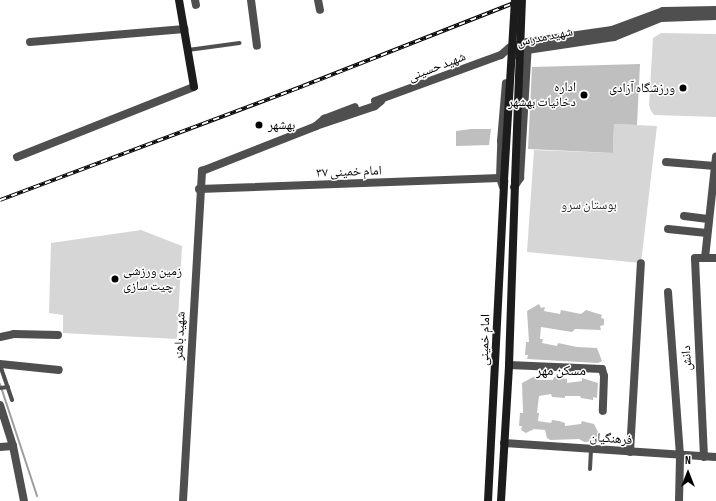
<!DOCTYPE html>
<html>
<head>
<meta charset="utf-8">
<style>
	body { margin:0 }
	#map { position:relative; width:716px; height:501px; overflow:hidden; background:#fff; font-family:"Sofia Sans Condensed","Noto Naskh Arabic",sans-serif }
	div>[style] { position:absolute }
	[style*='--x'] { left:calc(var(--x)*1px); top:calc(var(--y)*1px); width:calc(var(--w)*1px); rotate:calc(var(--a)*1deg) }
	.green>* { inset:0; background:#d6d6d6 }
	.stream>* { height:2px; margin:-1px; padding:0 1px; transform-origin:1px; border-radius:1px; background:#9d9d9d }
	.building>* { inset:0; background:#bfbfbf }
	.service>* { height:4px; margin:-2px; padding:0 2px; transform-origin:2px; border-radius:2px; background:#4f4f4f }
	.minor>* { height:8px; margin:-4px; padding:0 4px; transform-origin:4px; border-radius:4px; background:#4f4f4f }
	.tertiary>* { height:8px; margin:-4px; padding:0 4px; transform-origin:4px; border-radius:4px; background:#4f4f4f }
	.secondary>* { height:8px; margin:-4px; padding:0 4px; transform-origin:4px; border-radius:4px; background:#1c1c1c }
	.rail>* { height:3.5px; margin-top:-1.75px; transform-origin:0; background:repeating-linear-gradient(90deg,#fff 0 6px,#000 0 12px); box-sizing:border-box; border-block:1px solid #000 }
	.secondary-bridge>* { height:8px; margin:-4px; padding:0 4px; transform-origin:4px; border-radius:4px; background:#1c1c1c }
	.dots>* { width:11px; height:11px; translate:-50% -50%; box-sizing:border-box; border:2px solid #fff; border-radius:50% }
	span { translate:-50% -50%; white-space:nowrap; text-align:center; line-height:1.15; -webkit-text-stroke:3px #fff; paint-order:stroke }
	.street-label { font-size:13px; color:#000 }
	.poi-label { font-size:13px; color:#000 }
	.right { translate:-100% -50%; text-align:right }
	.left { translate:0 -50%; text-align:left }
	.park-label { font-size:13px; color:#2d2d2d }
	.neighbourhood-label { font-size:14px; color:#000 }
	.north { position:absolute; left:668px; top:453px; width:40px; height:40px; -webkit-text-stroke:3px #fff; paint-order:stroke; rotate:0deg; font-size:11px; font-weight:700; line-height:16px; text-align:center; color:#000 }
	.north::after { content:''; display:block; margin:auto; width:14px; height:18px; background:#000; clip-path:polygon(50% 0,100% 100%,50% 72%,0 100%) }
</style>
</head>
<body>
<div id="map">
	<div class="green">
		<div style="clip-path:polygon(661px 33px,716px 34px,716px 117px,654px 115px,651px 111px,649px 105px,653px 38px)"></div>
		<div style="clip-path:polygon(614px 124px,657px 126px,641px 263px,527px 252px,534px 150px,613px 153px)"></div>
		<div style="clip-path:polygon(141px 230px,182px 246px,177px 339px,63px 333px,63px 315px,49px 313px,51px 243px)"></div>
	</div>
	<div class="stream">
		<div style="--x:0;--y:384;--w:118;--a:71.7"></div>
	</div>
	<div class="building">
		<div style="clip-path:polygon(640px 64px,637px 125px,614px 124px,613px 153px,528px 149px,532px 67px)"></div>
		<div style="clip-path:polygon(471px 129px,491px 129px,489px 145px,456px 146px,456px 131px)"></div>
		<div style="clip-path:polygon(539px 304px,541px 308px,545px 307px,544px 311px,560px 314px,561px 310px,581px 314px,586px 310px,602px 315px,601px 318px,604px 319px,604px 325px,600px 326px,601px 330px,575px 329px,572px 332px,541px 327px,540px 339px,543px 339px,542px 343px,557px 346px,558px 343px,577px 347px,597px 348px,602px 361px,598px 363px,527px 359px,528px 355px,525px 355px,526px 342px,529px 342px,527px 311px)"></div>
		<div style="clip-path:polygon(535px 376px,537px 380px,553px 380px,554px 377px,567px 379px,567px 383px,582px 381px,582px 378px,598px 383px,597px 398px,593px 397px,593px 400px,581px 398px,580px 396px,565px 396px,565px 398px,552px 397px,551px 394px,539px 396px,537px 413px,539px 413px,538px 421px,551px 423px,552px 420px,559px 421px,565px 423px,565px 426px,581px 424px,582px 421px,594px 424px,600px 436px,596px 438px,596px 441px,584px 442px,579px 439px,550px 440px,547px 438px,545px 430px,534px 429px,526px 433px,521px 430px,522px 426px,519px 426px,520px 413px,523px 413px,522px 383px)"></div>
	</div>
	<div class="service">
		<div style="--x:188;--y:50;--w:52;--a:-7.7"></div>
		<div style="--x:0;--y:365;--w:37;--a:71"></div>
		<div style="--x:0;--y:388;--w:8;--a:-7"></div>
		<div style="--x:590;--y:469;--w:19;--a:-87"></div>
	</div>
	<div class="minor">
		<div style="--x:195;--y:0;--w:5;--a:79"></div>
		<div style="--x:251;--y:0;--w:46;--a:82.6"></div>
		<div style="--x:318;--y:0;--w:10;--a:79"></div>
		<div style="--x:30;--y:42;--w:155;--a:-4.8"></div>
		<div style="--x:17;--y:157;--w:190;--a:-21.6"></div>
		<div style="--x:666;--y:162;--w:49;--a:4.7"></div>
		<div style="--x:199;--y:189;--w:301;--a:-2.1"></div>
		<div style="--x:684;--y:216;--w:24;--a:7"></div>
		<div style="--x:668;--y:229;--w:39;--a:6"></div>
		<div style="--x:705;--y:258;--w:102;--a:-83.8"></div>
		<div style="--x:668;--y:292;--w:165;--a:85.8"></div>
		<div style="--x:680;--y:457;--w:44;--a:91.3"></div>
		<div style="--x:0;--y:337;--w:14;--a:-12"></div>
		<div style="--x:14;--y:334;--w:44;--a:1.3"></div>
		<div style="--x:0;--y:364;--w:59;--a:5.8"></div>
		<div style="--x:509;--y:365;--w:93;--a:2.5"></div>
		<div style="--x:602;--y:369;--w:7;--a:74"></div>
		<div style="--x:604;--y:376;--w:35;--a:92"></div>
		<div style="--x:0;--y:405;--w:43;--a:72.4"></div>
		<div style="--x:13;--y:446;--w:56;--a:78.7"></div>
		<div style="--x:0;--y:447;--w:13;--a:-4"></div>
		<div style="--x:630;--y:452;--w:189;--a:-86.7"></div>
		<div style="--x:704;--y:457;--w:199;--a:-92.6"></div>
		<div style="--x:695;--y:258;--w:21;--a:0"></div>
	</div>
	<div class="tertiary">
		<div style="--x:515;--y:55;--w:13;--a:-23"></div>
		<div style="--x:527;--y:50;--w:88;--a:-8.5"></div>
		<div style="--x:614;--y:37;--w:51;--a:-22"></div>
		<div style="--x:661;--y:18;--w:55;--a:-2.1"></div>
		<div style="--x:375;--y:101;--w:134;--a:-20.1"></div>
		<div style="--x:501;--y:55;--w:11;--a:-41"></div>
		<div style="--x:509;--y:48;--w:20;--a:-18"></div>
		<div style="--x:528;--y:42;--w:85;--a:-8.1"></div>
		<div style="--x:612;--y:30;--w:54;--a:-20.4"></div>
		<div style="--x:663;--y:11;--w:53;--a:-1.1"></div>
		<div style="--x:316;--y:126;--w:11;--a:-41"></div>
		<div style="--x:324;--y:119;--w:33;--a:-21"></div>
		<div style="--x:503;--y:187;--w:9;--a:-108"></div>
		<div style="--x:500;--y:178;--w:37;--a:-88"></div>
		<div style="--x:501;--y:141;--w:58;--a:-85.1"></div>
		<div style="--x:514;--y:187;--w:11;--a:-56"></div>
		<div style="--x:520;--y:178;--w:133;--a:-86.6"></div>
		<div style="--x:504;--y:443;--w:212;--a:3.8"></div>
		<div style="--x:183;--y:501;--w:331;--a:-86.7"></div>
		<div style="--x:202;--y:171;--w:123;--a:-21.5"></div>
		<div style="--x:316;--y:126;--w:62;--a:-18.7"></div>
		<div style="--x:375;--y:106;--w:8;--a:-40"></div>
	</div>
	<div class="secondary">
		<div style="--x:179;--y:0;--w:88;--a:80.2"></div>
		<div style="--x:488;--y:501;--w:321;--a:-87.1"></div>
		<div style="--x:501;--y:501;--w:136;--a:-86.6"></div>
		<div style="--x:509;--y:365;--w:184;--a:-88.1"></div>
	</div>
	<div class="rail">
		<div style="--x:0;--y:200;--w:324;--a:-20.6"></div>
		<div style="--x:303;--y:86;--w:234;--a:-21.5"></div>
	</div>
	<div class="secondary-bridge">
		<div style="--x:504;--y:180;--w:180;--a:-86.5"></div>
		<div style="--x:515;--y:181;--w:181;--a:-87.8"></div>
	</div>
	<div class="dots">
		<div style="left:683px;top:88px;background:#000"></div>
		<div style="left:584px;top:95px;background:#000"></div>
		<div style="left:259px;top:125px;background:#000"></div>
		<div style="left:115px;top:279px;background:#000"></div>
	</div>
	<div class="street-label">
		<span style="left:545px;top:37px;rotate:-11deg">شهید مدرس</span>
		<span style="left:437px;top:67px;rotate:-21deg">شهید حسینی</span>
		<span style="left:349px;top:172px;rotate:-2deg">امام خمینی ۳۷</span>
		<span style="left:180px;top:336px;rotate:-87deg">شهید باهنر</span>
		<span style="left:485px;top:340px;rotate:-88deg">امام خمینی</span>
		<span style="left:687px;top:358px;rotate:-93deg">دانش</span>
		<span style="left:611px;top:439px;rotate:4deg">فرهنگیان</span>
	</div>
	<div class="poi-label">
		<span class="right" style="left:576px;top:95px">اداره<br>دخانیات بهشهر</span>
		<span class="right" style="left:675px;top:88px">ورزشگاه آزادی</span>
		<span class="left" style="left:268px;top:125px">بهشهر</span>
		<span class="left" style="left:123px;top:279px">زمین ورزشی<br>چیت سازی</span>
	</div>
	<div class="park-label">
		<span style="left:589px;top:205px">بوستان سرو</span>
	</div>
	<div class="neighbourhood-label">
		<span style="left:561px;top:371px">مسکن مهر</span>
	</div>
	<div class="north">N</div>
</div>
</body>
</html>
